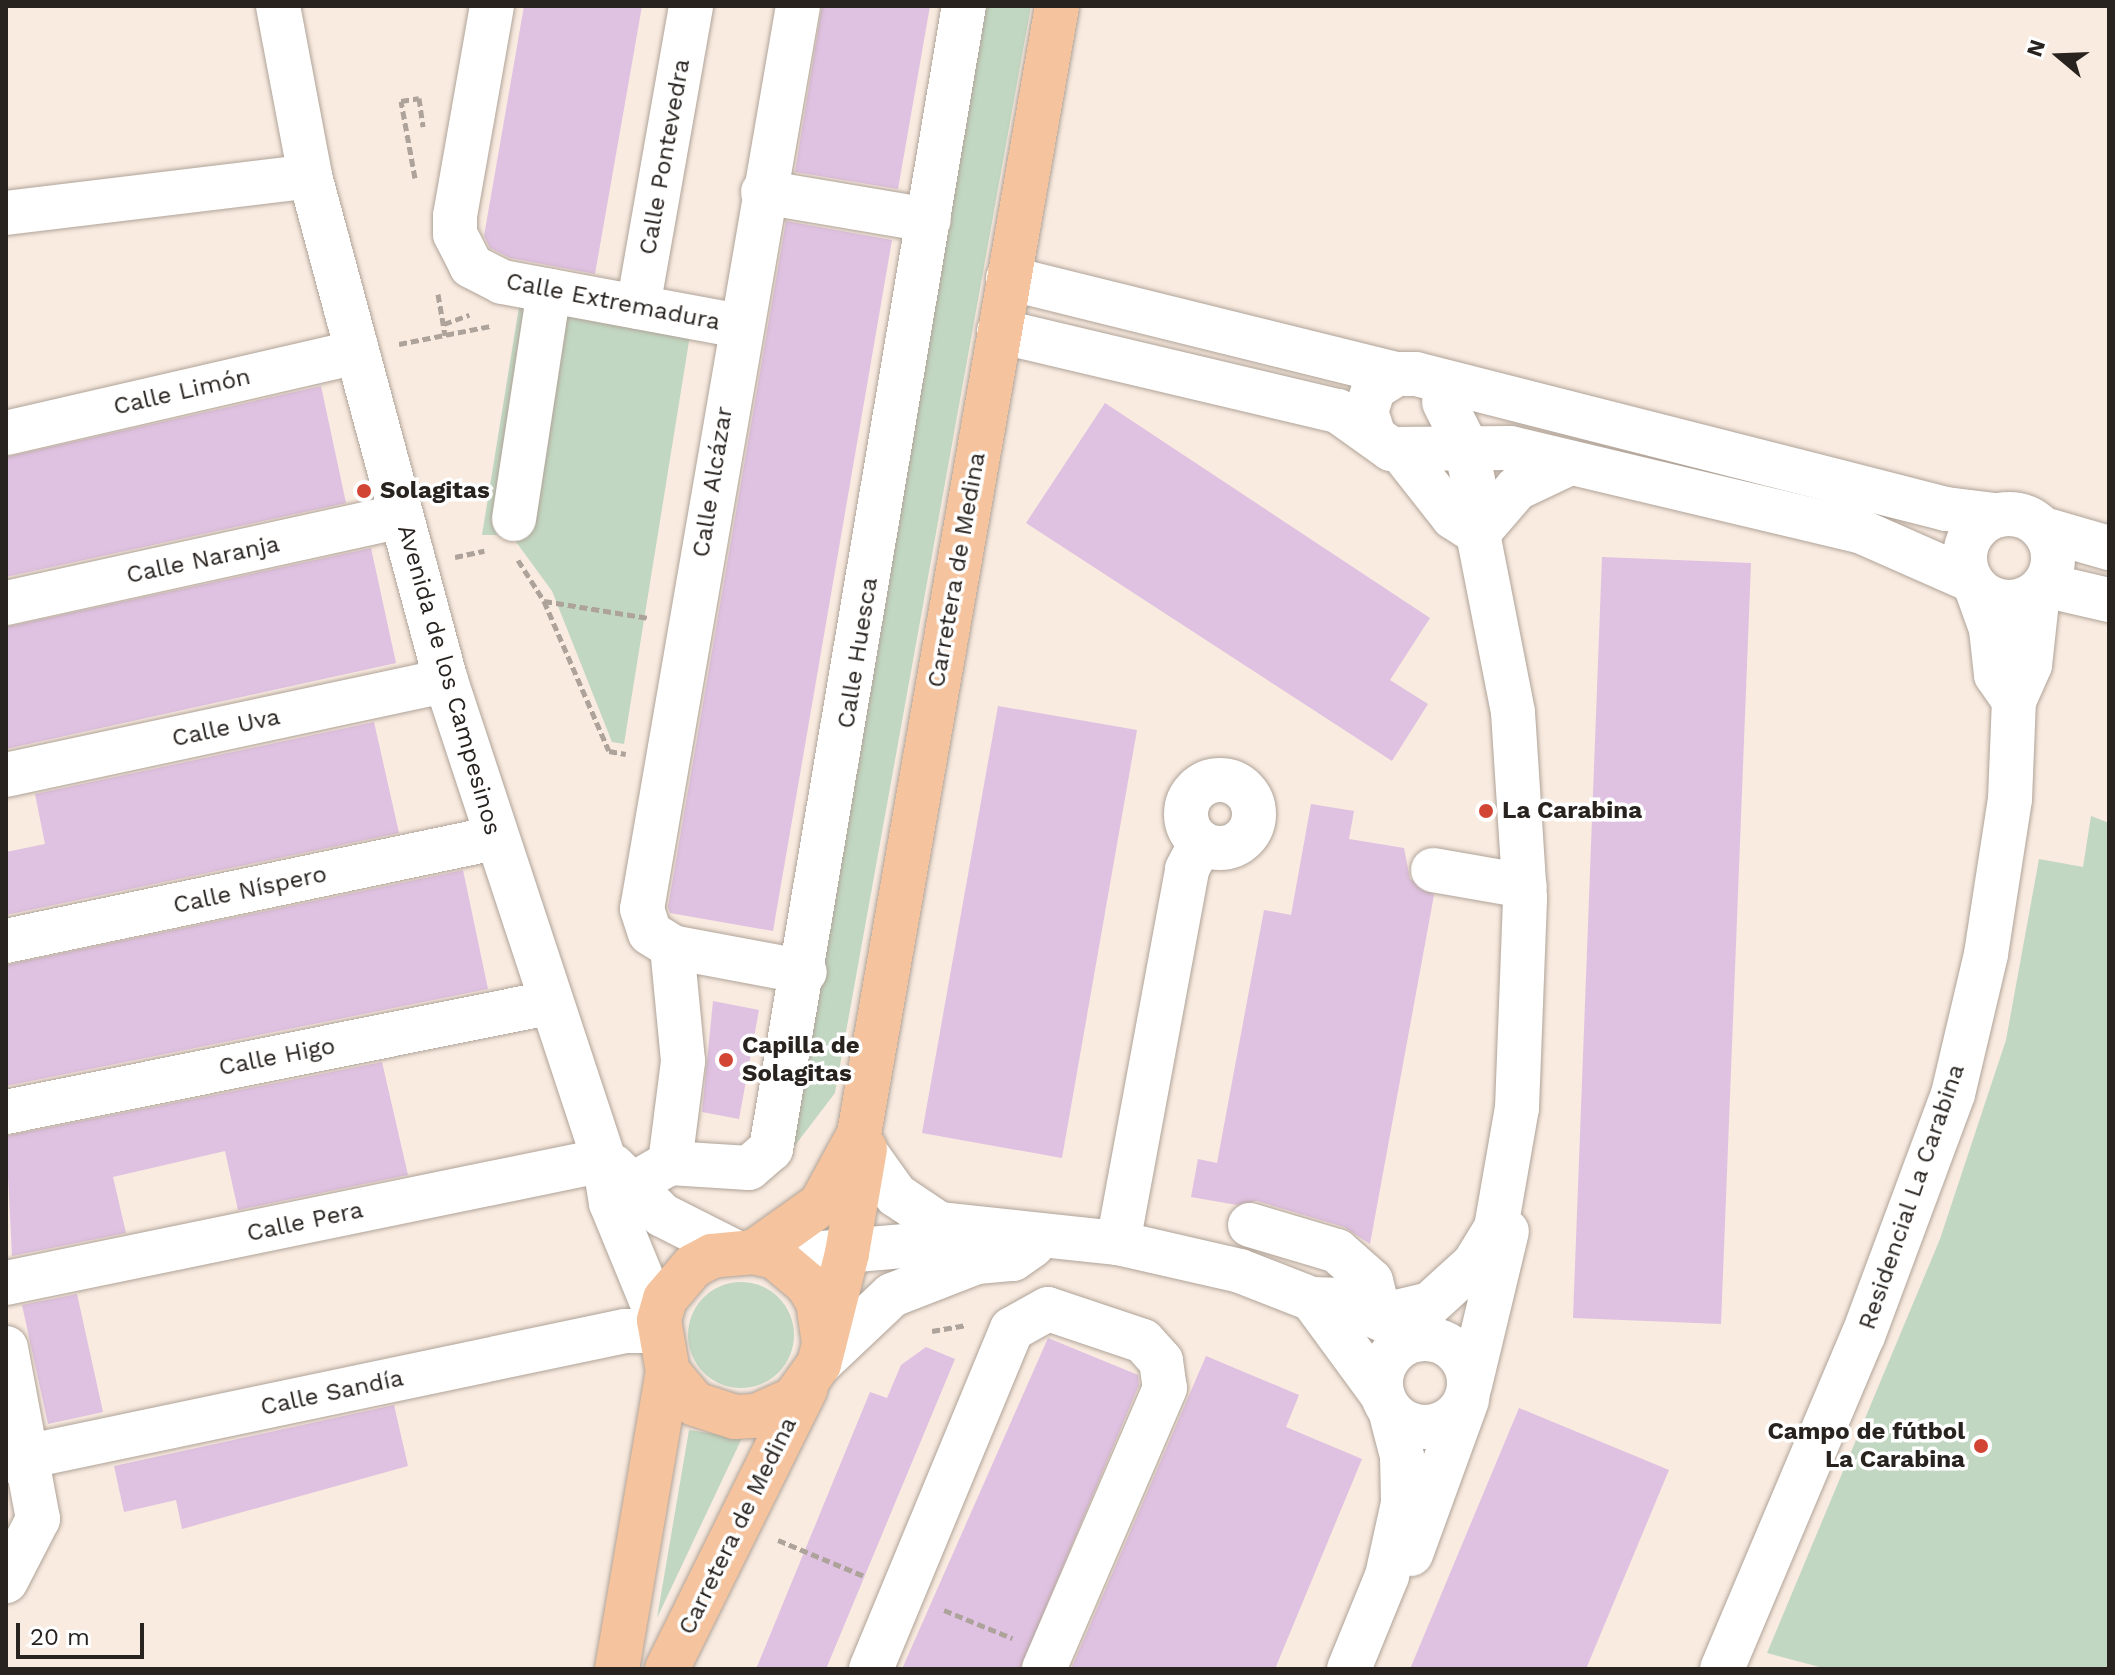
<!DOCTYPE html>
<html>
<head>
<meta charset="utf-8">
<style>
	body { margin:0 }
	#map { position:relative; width:2115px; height:1675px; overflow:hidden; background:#f9ebe0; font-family:"Work Sans",sans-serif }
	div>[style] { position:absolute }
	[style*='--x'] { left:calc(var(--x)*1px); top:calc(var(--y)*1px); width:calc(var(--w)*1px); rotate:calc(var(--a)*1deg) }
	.green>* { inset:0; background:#c1d7c1 }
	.round { border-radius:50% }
	.building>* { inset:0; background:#dfc1e1 }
	.path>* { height:5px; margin-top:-2.5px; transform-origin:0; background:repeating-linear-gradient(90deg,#ada39a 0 8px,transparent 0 12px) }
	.roads { filter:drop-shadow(0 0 2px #b0a398) drop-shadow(0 0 2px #b0a398) }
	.minor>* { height:44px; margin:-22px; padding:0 22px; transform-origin:22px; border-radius:22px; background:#fff }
	.minor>.ring { margin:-22px; padding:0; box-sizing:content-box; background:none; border:44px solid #fff; border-radius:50% }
	.major>* { height:44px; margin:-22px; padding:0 22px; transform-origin:22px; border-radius:22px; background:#f5c39d }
	.dots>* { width:22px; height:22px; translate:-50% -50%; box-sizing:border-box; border:4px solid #fff; border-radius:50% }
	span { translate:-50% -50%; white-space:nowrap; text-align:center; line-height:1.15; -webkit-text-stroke:7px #fff; paint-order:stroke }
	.street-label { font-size:24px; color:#28231f }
	.poi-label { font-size:24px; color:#28231f; font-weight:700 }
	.left { translate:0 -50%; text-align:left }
	.right { translate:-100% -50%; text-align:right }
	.frame { position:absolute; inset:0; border:8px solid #28231f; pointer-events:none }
	.north { position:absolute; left:2019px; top:16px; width:80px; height:80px; -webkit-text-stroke:6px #fff; paint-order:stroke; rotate:289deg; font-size:22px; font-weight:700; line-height:32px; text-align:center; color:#28231f }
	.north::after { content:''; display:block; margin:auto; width:28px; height:36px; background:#28231f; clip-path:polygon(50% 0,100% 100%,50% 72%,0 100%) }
	.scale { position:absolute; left:16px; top:1623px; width:128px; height:36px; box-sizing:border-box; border:4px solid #28231f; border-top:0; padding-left:10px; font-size:24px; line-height:28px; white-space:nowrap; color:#28231f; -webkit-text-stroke:6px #fff; paint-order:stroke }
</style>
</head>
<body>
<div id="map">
	<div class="green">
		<div style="clip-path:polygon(986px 6px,1031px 6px,835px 1093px,790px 1152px)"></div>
		<div style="clip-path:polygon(519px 307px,690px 335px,624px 744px,612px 742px,552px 591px,511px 535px,482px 535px)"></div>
		<div style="clip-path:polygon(2091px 816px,2109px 823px,2109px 1669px,1827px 1669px,1767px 1653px,1940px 1239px,2006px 1040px,2039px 859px,2083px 867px)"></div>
		<div class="round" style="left:688px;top:1282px;width:106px;height:106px"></div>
		<div style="clip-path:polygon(689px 1430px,742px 1438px,657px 1618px)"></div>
	</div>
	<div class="building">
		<div style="clip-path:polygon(524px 6px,642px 6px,595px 274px,510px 258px,490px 248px,484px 236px)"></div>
		<div style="clip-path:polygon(822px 6px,930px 6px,898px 189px,795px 172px)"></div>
		<div style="clip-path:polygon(786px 221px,892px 240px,773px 931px,670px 913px,668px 907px)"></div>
		<div style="clip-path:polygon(321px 386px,346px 503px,6px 577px,6px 457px)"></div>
		<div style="clip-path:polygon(1105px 403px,1430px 618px,1390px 680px,1428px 704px,1392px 761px,1026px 523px)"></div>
		<div style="clip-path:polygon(371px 548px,396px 663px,6px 749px,6px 627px)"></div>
		<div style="clip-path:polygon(1602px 557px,1751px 563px,1721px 1324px,1573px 1318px)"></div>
		<div style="clip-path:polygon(998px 706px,1137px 730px,1062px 1158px,922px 1133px)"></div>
		<div style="clip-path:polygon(374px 722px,399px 833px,6px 915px,6px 852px,45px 844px,35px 794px)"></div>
		<div style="clip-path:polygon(1311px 804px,1354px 811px,1349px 839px,1404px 848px,1410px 879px,1434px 895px,1370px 1244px,1344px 1227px,1257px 1201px,1237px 1205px,1191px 1197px,1198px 1159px,1217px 1163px,1264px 910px,1291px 915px)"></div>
		<div style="clip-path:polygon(463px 870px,488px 989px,6px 1086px,6px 965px)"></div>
		<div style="clip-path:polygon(713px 1001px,759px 1010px,739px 1119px,702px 1112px)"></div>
		<div style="clip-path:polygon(382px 1062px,408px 1175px,238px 1210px,225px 1151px,113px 1177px,126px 1233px,12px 1256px,6px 1136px)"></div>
		<div style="clip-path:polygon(77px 1294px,103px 1412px,48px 1424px,22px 1305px)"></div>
		<div style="clip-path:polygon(1048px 1338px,1138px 1375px,1139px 1385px,1020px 1669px,902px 1669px)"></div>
		<div style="clip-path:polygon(926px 1347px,955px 1359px,826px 1669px,756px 1669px,870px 1392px,887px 1398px,901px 1365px)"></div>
		<div style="clip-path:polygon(1206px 1356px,1299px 1395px,1286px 1427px,1362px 1459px,1275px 1669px,1071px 1669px)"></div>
		<div style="clip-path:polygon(394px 1405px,408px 1466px,182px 1529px,176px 1500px,124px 1512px,114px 1466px)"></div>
		<div style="clip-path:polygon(1519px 1408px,1669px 1470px,1586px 1669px,1410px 1669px)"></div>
	</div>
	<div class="path">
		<div style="--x:415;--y:178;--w:78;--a:-100.3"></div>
		<div style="--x:401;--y:101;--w:18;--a:-9"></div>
		<div style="--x:419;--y:98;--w:29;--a:82"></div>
		<div style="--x:438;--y:294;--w:42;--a:80.3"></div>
		<div style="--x:444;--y:324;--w:27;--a:-20"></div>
		<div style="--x:399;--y:344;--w:94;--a:-11.1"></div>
		<div style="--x:455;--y:557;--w:30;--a:-12"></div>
		<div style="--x:518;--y:560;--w:49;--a:57.6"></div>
		<div style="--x:544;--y:601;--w:106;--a:9.2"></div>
		<div style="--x:544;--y:601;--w:163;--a:66.6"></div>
		<div style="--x:609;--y:751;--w:17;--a:10"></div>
		<div style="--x:932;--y:1331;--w:35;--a:-10"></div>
		<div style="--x:778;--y:1540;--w:93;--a:22.7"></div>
		<div style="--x:944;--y:1610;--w:74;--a:22.4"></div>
	</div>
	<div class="roads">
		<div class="minor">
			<div style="--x:278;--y:6;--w:173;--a:79.3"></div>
			<div style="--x:310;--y:176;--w:523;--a:74.93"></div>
			<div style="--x:446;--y:681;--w:504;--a:71.74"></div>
			<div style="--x:604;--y:1160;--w:44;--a:80.8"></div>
			<div style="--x:611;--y:1203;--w:126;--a:67.7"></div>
			<div style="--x:492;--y:6;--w:213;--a:100"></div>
			<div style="--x:455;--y:216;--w:18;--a:90"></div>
			<div style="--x:455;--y:234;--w:36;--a:63"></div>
			<div style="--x:471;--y:266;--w:35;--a:27"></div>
			<div style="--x:502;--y:282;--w:241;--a:10.5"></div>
			<div style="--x:798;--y:6;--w:916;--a:99.8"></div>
			<div style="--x:642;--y:909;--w:25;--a:72"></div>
			<div style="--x:650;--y:933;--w:26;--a:32"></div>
			<div style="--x:672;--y:947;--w:135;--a:10.6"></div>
			<div style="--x:763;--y:192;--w:168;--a:9.6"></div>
			<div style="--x:6;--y:213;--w:306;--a:-6.9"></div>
			<div style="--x:1008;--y:278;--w:400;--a:13.9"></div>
			<div style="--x:638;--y:307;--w:306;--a:-80"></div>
			<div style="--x:999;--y:331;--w:348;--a:13.3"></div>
			<div style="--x:1338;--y:411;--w:65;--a:35.6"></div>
			<div style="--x:1391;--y:449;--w:119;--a:-0.5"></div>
			<div style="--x:1510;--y:448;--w:362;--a:13.4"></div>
			<div style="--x:1862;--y:532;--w:119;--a:23.8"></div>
			<div style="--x:6;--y:433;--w:360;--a:-13"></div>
			<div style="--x:1374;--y:436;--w:25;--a:-108"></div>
			<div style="--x:1366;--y:412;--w:25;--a:-72"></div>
			<div style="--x:1374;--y:388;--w:26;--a:-32"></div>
			<div style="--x:1396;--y:374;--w:20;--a:0"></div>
			<div style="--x:1416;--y:374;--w:547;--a:14.29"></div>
			<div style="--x:1946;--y:509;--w:49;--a:7"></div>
			<div style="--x:1401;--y:451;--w:84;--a:51.8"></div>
			<div style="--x:1453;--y:517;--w:30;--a:33"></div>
			<div class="ring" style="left:1965px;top:514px;width:44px;height:44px"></div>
			<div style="--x:514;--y:519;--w:231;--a:-81.3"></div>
			<div style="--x:2043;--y:529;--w:69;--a:16.1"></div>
			<div style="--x:1478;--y:533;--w:60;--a:-49.1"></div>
			<div style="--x:1517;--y:488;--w:59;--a:-25.3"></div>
			<div style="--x:2044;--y:585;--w:67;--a:13"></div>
			<div style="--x:1976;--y:587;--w:45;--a:70.3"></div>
			<div style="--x:1991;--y:629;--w:46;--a:83.8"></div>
			<div style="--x:1996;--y:675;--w:32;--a:55"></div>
			<div style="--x:2014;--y:701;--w:39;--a:-66"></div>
			<div style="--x:2030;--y:665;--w:73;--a:-83.7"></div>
			<div style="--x:6;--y:603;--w:404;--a:-12.4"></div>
			<div style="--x:6;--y:775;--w:450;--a:-12.1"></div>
			<div class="ring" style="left:1186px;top:780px;width:24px;height:24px"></div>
			<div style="--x:1433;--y:870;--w:93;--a:9.9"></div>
			<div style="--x:6;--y:941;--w:499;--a:-11.9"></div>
			<div style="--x:6;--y:1112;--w:553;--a:-11.37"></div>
			<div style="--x:866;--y:1153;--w:52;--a:54.5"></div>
			<div style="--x:896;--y:1195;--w:52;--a:34"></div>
			<div style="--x:939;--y:1224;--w:180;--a:6.1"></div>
			<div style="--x:1118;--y:1243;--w:125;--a:12.9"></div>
			<div style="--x:1240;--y:1271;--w:77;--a:21.3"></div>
			<div style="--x:1312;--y:1299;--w:29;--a:2"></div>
			<div style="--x:1341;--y:1300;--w:72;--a:25.5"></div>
			<div style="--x:670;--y:1163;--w:103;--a:-82.7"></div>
			<div style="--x:683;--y:1061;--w:115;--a:-95.5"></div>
			<div style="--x:613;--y:1166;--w:69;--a:45"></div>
			<div style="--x:662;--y:1215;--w:80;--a:26.9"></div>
			<div style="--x:635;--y:1183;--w:40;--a:-29.7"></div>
			<div style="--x:670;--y:1163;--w:79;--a:3.6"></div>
			<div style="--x:749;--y:1168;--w:29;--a:-41"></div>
			<div style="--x:771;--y:1149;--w:1159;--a:-80.42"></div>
			<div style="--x:1250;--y:1225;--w:91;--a:16.6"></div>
			<div style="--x:1337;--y:1251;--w:45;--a:41.4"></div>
			<div style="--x:1371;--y:1281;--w:36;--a:76"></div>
			<div style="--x:1118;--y:1243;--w:380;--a:-79.5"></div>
			<div style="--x:1187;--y:869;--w:30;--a:-62"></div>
			<div style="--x:775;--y:1257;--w:163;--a:-4.9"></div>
			<div style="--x:937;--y:1243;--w:31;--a:-21"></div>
			<div style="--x:6;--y:1283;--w:611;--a:-11.62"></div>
			<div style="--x:1312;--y:1299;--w:120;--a:53.8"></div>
			<div style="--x:1380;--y:1316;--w:51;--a:-13.5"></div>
			<div style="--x:1430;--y:1304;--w:59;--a:-42.3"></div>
			<div style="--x:1474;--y:1264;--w:42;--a:-58.6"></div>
			<div style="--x:1496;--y:1228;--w:122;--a:-80.1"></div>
			<div style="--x:1517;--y:1108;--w:210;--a:-87.8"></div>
			<div style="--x:1525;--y:898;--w:186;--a:-93.7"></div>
			<div style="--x:1513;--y:712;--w:182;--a:-101.1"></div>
			<div style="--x:1478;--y:533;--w:26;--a:-88"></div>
			<div style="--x:1479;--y:507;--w:65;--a:-102.5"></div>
			<div style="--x:1465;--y:444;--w:47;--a:-116.6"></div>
			<div class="ring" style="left:1381px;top:1339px;width:44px;height:44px"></div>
			<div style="--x:6;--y:1348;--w:174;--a:79.4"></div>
			<div style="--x:38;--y:1519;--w:70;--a:117.3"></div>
			<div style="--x:819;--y:1364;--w:100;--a:-43.4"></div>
			<div style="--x:892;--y:1295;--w:91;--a:-21.2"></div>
			<div style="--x:977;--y:1262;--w:36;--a:-5"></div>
			<div style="--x:1013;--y:1259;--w:24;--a:-35"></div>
			<div style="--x:1470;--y:1385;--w:158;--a:-76.5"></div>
			<div style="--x:6;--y:1461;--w:633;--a:-11.86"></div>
			<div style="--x:625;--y:1331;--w:33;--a:0"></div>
			<div style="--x:1411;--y:1554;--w:164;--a:-70"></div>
			<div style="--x:871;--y:1669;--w:368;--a:-67.5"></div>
			<div style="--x:1012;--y:1329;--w:41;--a:-29.1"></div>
			<div style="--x:1048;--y:1309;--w:100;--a:18.6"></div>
			<div style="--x:1143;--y:1341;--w:27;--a:48"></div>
			<div style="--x:1161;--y:1361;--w:27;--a:82"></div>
			<div style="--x:1165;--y:1388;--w:306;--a:113.3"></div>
			<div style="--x:1349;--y:1669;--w:100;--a:-67.8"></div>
			<div style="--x:1387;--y:1576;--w:75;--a:-77.6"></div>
			<div style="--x:1403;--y:1503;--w:47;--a:-91.2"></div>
			<div style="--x:1402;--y:1456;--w:48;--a:-104.6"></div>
			<div style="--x:1722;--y:1669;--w:362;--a:-67.1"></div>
			<div style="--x:1863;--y:1336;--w:258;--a:-69.6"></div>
			<div style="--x:1953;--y:1094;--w:144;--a:-76.7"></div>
			<div style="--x:1986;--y:954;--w:157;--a:-81.2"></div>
			<div style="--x:2010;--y:799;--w:98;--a:-87.7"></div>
		</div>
		<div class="major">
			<div style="--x:754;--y:1252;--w:82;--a:-35.6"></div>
			<div style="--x:821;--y:1204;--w:80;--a:-61.5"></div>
			<div style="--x:859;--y:1134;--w:1145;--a:-80.04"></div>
			<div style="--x:824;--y:1344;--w:42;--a:-98.1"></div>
			<div style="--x:818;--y:1302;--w:21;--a:-121"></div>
			<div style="--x:807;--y:1284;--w:42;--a:-139.8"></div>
			<div style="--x:775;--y:1257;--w:22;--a:-167"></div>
			<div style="--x:754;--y:1252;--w:42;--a:174.6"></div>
			<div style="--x:712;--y:1256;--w:21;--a:152"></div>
			<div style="--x:693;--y:1266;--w:43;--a:130.3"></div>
			<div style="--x:665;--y:1299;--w:22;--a:106"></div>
			<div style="--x:659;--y:1320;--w:53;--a:80.2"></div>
			<div style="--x:668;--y:1372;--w:42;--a:49.8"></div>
			<div style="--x:695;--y:1404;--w:42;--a:18"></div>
			<div style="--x:735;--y:1417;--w:21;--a:-3"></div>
			<div style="--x:756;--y:1416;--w:42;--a:-24.1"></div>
			<div style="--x:794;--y:1399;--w:43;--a:-54.5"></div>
			<div style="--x:819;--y:1364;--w:114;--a:-75.8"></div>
			<div style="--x:847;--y:1253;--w:106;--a:-80.2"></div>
			<div style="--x:617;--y:1669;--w:301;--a:-80.3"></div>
			<div style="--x:667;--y:1669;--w:313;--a:-63.7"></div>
		</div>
	</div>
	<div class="dots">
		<div style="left:364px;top:491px;background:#d24535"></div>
		<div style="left:1486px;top:811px;background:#d24535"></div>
		<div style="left:726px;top:1060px;background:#d24535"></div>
		<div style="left:1981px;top:1446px;background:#d24535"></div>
	</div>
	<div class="street-label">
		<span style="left:665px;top:157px;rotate:-80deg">Calle Pontevedra</span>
		<span style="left:613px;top:302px;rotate:11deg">Calle Extremadura</span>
		<span style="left:182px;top:392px;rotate:-13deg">Calle Limón</span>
		<span style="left:713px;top:482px;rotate:-81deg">Calle Alcázar</span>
		<span style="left:203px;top:560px;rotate:-12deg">Calle Naranja</span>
		<span style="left:957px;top:570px;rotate:-80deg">Carretera de Medina</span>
		<span style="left:858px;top:653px;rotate:-81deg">Calle Huesca</span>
		<span style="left:449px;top:680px;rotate:74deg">Avenida de los Campesinos</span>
		<span style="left:226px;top:728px;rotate:-12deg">Calle Uva</span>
		<span style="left:250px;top:890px;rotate:-12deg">Calle Níspero</span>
		<span style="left:277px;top:1057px;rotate:-11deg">Calle Higo</span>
		<span style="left:1912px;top:1197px;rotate:-71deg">Residencial La Carabina</span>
		<span style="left:305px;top:1222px;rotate:-12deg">Calle Pera</span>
		<span style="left:332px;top:1393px;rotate:-12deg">Calle Sandía</span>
		<span style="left:738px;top:1526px;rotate:-64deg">Carretera de Medina</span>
	</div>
	<div class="poi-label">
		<span class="left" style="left:380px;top:491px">Solagitas</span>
		<span class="left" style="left:1502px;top:811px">La Carabina</span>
		<span class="left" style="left:742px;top:1060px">Capilla de<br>Solagitas</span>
		<span class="right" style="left:1965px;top:1446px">Campo de fútbol<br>La Carabina</span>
	</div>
	<div class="frame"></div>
	<div class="north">N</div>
	<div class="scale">20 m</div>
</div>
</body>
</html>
